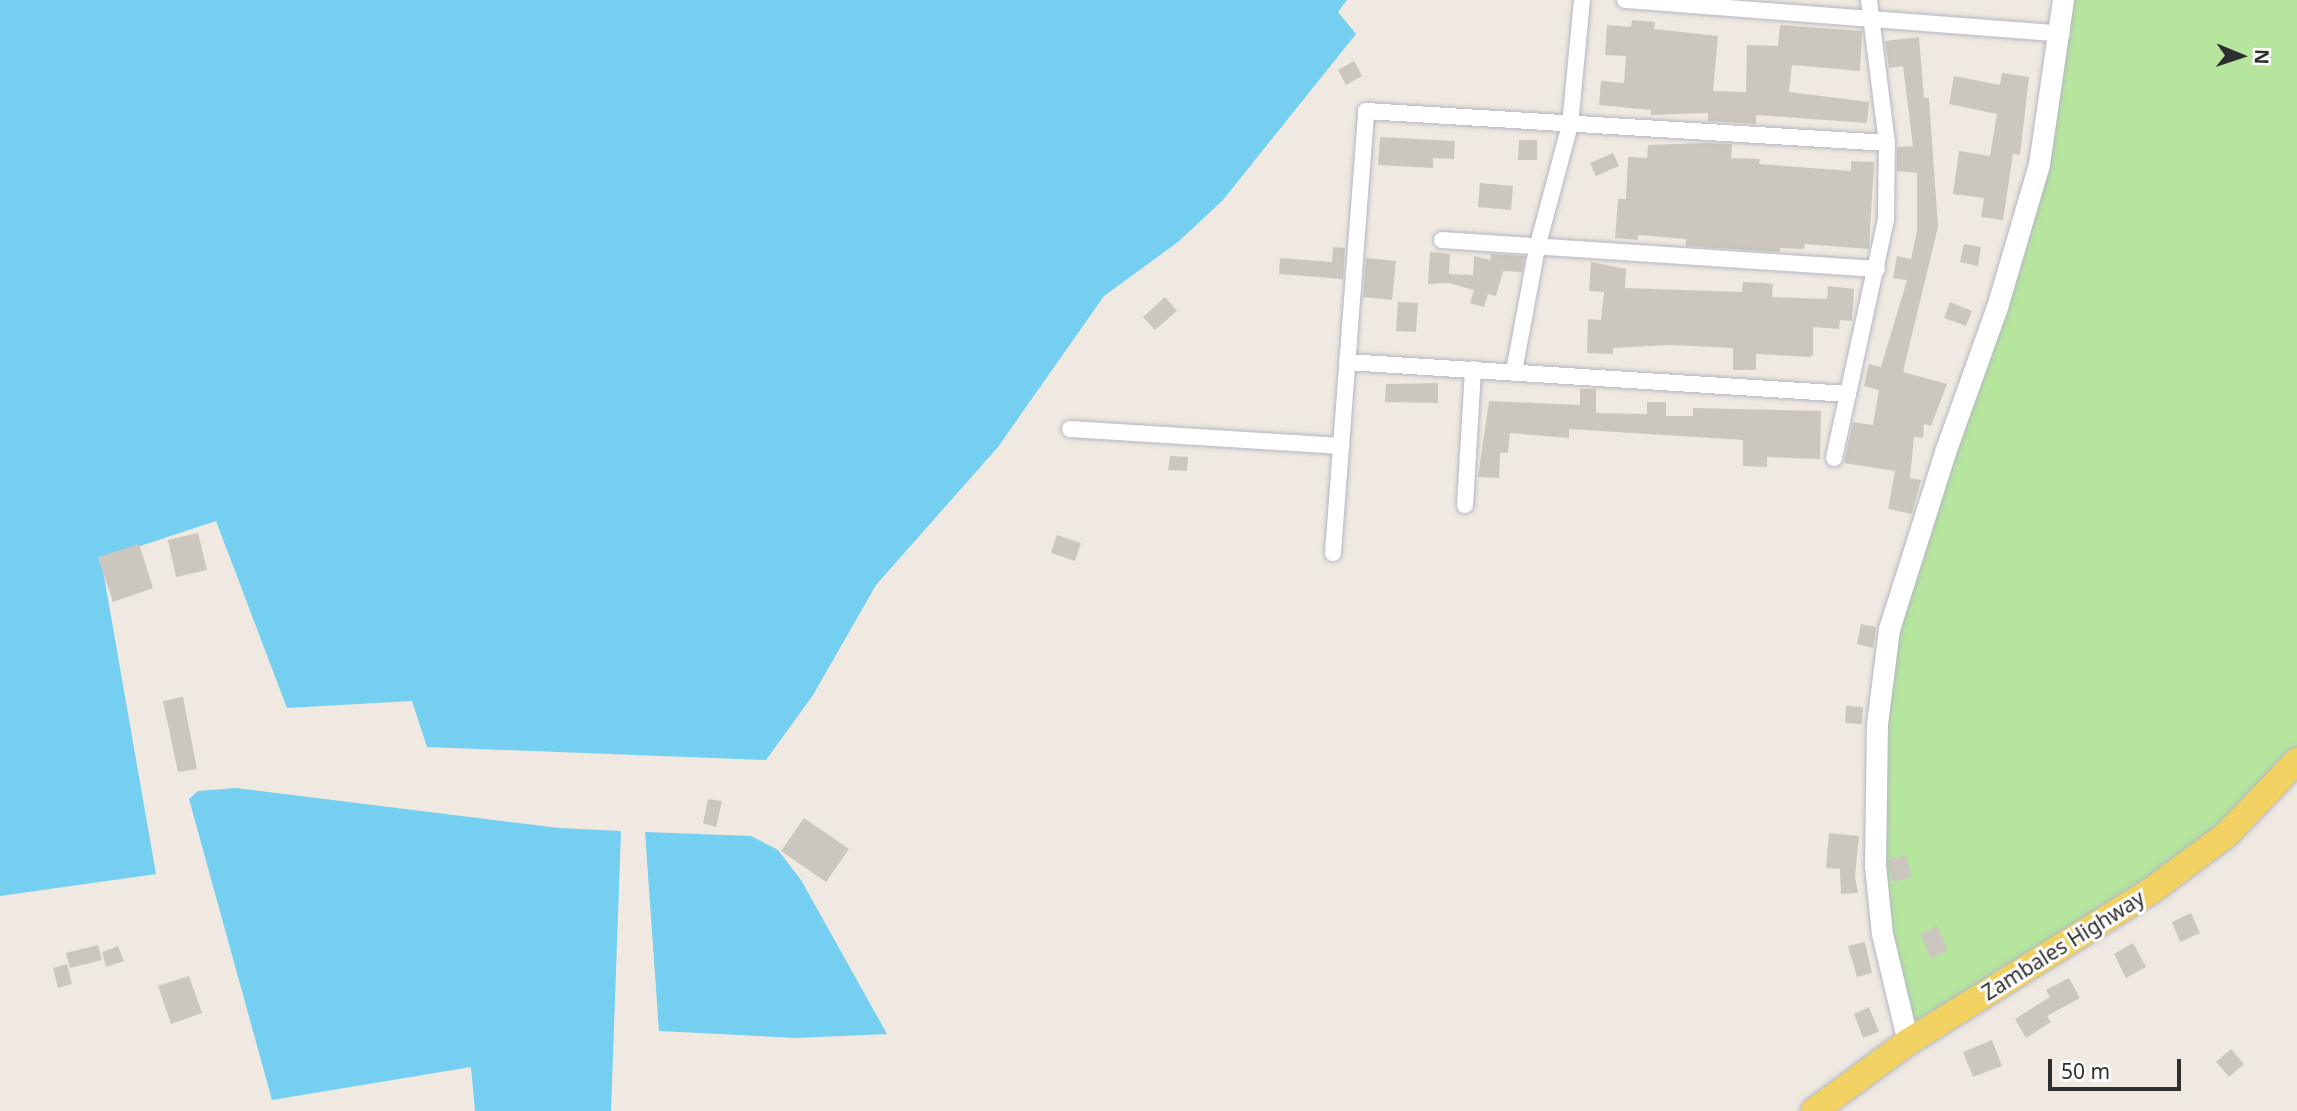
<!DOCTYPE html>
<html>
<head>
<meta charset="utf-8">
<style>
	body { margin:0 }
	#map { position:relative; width:2297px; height:1111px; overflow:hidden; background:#efe9e1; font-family:"Noto Sans",sans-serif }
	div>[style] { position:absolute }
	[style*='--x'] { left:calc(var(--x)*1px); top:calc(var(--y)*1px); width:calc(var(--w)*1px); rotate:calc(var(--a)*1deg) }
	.green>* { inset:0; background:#b6e59e }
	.water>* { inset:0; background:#75cff0 }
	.building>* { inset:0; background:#cbc7bf }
	.roads { filter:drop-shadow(0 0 2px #b4b7c1) drop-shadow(0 0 2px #b4b7c1) }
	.minor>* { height:16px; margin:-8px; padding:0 8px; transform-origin:8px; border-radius:8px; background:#fff }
	.tertiary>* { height:21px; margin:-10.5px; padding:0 10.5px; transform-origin:10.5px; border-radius:10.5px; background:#fff }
	.primary>* { height:26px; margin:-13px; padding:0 13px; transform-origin:13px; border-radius:13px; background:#f2d163 }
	span { translate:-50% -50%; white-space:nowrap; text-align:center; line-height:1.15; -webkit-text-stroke:6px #fff; paint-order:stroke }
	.street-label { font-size:21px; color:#2e2e2e }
	.north { position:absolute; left:2206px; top:21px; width:70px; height:70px; -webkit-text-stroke:5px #fff; paint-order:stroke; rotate:92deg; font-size:19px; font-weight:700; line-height:28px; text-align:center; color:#2e2e2e }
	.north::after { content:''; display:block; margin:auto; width:24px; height:32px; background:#2e2e2e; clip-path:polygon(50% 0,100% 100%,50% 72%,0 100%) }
	.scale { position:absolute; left:2048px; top:1059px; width:133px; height:32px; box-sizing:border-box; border:4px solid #2e2e2e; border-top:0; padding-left:9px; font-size:21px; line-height:24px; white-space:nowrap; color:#2e2e2e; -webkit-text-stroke:5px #fff; paint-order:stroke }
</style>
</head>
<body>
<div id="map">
	<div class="green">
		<div style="clip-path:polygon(2063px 0,2297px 0,2297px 761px,2227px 834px,1908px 1042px,1882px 934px,1889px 629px,2039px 164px)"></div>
	</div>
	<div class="water">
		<div style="clip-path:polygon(0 0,1347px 0,1338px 12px,1356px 34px,1223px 200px,1178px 242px,1104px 296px,998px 447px,876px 585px,813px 695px,766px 760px,427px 747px,412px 701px,287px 708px,216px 521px,101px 559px,156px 874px,0 896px)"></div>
		<div style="clip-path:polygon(236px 788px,559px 828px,621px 831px,611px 1111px,475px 1111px,471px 1067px,272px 1100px,189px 799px,198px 791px)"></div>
		<div style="clip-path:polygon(645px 832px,751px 836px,778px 850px,801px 880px,887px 1034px,796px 1038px,659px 1031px)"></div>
	</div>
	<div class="building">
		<div style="clip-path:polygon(1632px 20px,1655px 22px,1654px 29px,1718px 36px,1713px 91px,1746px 92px,1747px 45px,1778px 46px,1780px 25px,1862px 31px,1860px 71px,1792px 65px,1789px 92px,1869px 102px,1867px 123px,1756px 115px,1756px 124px,1708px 121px,1708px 113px,1651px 115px,1651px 110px,1599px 105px,1601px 81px,1624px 83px,1626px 56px,1605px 55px,1607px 25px,1631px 27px)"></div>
		<div style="clip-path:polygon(1919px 37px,1924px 98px,1929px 98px,1938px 227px,1903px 372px,1947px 384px,1931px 426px,1924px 424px,1923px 438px,1914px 437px,1910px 478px,1921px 480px,1912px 514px,1888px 509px,1895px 471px,1844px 463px,1853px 422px,1873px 425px,1879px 390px,1864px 386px,1869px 364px,1881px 367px,1907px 280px,1893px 278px,1897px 256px,1911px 259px,1917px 231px,1917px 173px,1897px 171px,1897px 147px,1913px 146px,1903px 66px,1889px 68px,1885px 41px)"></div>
		<div style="clip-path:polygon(1354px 61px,1362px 76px,1346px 85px,1338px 70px)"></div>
		<div style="clip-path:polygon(2002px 73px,2029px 77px,2020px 155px,2013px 154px,2003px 220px,1981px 217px,1984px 198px,1953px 194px,1959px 151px,1990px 156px,1997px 114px,1949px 104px,1954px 76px,2000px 85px)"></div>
		<div style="clip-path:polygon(1380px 137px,1455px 141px,1454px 159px,1433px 158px,1433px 168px,1378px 165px)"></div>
		<div style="clip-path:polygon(1519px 140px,1537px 140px,1537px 160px,1518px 160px)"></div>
		<div style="clip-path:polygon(1707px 143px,1732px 144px,1731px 158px,1760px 159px,1759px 164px,1851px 171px,1851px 161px,1874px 162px,1869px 249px,1805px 244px,1804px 249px,1780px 248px,1780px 252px,1686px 246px,1686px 239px,1638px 235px,1638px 240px,1615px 238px,1618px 199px,1626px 199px,1628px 157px,1647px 158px,1648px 145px)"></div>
		<div style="clip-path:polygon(1613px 153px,1619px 166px,1596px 176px,1590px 163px)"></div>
		<div style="clip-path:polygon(1480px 183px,1513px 186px,1511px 210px,1478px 207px)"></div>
		<div style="clip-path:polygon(1964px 244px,1981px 247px,1978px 266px,1960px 262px)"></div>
		<div style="clip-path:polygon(1333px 247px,1345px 248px,1343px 279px,1279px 274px,1280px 258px,1332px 262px)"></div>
		<div style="clip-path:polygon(1430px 252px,1450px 254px,1449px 274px,1473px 275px,1474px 256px,1490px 260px,1491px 254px,1525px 256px,1522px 272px,1503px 271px,1496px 296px,1488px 294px,1484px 307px,1470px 303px,1474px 290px,1449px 283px,1428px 284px)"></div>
		<div style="clip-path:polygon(1366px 258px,1396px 261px,1392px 300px,1363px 297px)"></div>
		<div style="clip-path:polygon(1591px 262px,1626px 269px,1625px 288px,1742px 292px,1743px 282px,1766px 283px,1773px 284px,1772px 297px,1827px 299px,1828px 286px,1854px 289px,1852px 321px,1840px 320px,1839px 329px,1813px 327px,1813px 355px,1810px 357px,1756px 354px,1756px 370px,1733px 370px,1733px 348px,1670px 345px,1613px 348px,1613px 354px,1587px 353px,1588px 319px,1601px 320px,1604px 292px,1589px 291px)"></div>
		<div style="clip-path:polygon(1165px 297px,1177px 311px,1155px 330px,1143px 317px)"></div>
		<div style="clip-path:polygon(1398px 302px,1418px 303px,1416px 332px,1396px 331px)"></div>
		<div style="clip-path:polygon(1950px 302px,1972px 311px,1966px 326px,1944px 318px)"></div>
		<div style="clip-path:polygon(1438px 383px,1438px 403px,1385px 402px,1386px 384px)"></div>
		<div style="clip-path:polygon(1580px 389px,1596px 389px,1596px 413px,1647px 414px,1647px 402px,1666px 402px,1666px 416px,1693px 416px,1693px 408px,1821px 411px,1820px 459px,1767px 457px,1767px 467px,1743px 466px,1743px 440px,1569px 429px,1569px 438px,1510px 433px,1508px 453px,1500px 453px,1499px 478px,1478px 477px,1489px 401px,1580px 405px)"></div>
		<div style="clip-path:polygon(1170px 456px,1188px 457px,1187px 471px,1168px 470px)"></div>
		<div style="clip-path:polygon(198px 533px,207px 570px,176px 577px,168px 540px)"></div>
		<div style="clip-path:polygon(1057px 535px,1081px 543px,1075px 561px,1051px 553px)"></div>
		<div style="clip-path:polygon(139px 544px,153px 588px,113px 602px,98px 557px)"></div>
		<div style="clip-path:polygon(1861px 624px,1876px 627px,1873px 648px,1857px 644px)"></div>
		<div style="clip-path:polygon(183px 697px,197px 769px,178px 772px,163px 701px)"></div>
		<div style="clip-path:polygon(1846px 706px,1863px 707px,1862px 724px,1845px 723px)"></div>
		<div style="clip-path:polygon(708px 799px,722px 801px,716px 827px,703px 823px)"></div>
		<div style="clip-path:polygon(804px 818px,849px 849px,826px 882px,781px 851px)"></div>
		<div style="clip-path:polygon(1829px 833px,1859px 836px,1855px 876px,1858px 893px,1841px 894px,1840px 869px,1826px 868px)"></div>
		<div style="clip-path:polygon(1906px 855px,1912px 877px,1893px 882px,1888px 860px)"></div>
		<div style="clip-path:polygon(2191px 913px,2200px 933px,2180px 942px,2172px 922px)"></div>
		<div style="clip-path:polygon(1937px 926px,1948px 950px,1931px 959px,1920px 934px)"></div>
		<div style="clip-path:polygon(1865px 942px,1872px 973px,1857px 977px,1848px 946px)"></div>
		<div style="clip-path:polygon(2133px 943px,2146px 967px,2126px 978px,2114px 954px)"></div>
		<div style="clip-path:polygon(98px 945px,102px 960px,70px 968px,66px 953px)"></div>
		<div style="clip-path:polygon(118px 946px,124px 961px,106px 967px,102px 952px)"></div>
		<div style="clip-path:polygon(67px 964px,72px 984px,58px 988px,53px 968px)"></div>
		<div style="clip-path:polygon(189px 976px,202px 1013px,171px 1024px,158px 986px)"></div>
		<div style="clip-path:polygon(2069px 978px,2080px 998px,2047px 1016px,2051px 1022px,2026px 1038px,2015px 1019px,2050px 997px,2046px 990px)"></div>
		<div style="clip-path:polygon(1869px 1007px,1879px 1032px,1863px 1038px,1854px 1014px)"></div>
		<div style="clip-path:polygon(1992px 1040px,2002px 1066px,1973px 1077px,1963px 1052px)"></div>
		<div style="clip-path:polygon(2231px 1049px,2244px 1064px,2229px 1077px,2216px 1062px)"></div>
	</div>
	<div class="roads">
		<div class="minor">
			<div style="--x:1625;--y:0;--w:438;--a:4.4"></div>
			<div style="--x:1442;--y:240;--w:436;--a:3.8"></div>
			<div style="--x:1347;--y:362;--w:502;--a:3.65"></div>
			<div style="--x:1514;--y:371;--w:125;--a:-79.4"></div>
			<div style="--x:1537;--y:248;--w:127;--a:-75"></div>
			<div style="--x:1570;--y:125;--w:126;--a:-84.5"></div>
			<div style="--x:1070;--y:429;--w:272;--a:3.6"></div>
			<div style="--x:1834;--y:458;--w:244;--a:-77.7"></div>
			<div style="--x:1886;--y:220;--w:77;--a:-89.3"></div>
			<div style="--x:1887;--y:143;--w:144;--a:-97.2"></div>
			<div style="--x:1465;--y:505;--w:136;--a:-86.6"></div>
			<div style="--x:1333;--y:553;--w:443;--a:-85.7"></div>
			<div style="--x:1366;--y:111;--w:522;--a:3.51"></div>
		</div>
		<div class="tertiary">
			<div style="--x:1908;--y:1042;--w:111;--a:-103.5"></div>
			<div style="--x:1882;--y:934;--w:69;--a:-95.8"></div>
			<div style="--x:1875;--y:865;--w:141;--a:-89.2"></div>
			<div style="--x:1877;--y:724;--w:96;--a:-82.8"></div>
			<div style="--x:1889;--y:629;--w:186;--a:-72.4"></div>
			<div style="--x:1945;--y:452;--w:154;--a:-70.3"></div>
			<div style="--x:1997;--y:307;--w:149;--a:-73.6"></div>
			<div style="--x:2039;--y:164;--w:166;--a:-81.7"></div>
		</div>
		<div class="primary">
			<div style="--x:1814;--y:1111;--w:117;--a:-36.3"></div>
			<div style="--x:1908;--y:1042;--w:287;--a:-31.9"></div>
			<div style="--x:2152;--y:890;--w:94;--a:-36.7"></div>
			<div style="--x:2227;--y:834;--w:101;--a:-46.2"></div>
		</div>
	</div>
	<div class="street-label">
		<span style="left:2063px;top:945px;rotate:-32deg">Zambales Highway</span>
	</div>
	<div class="north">N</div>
	<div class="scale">50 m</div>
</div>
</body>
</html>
